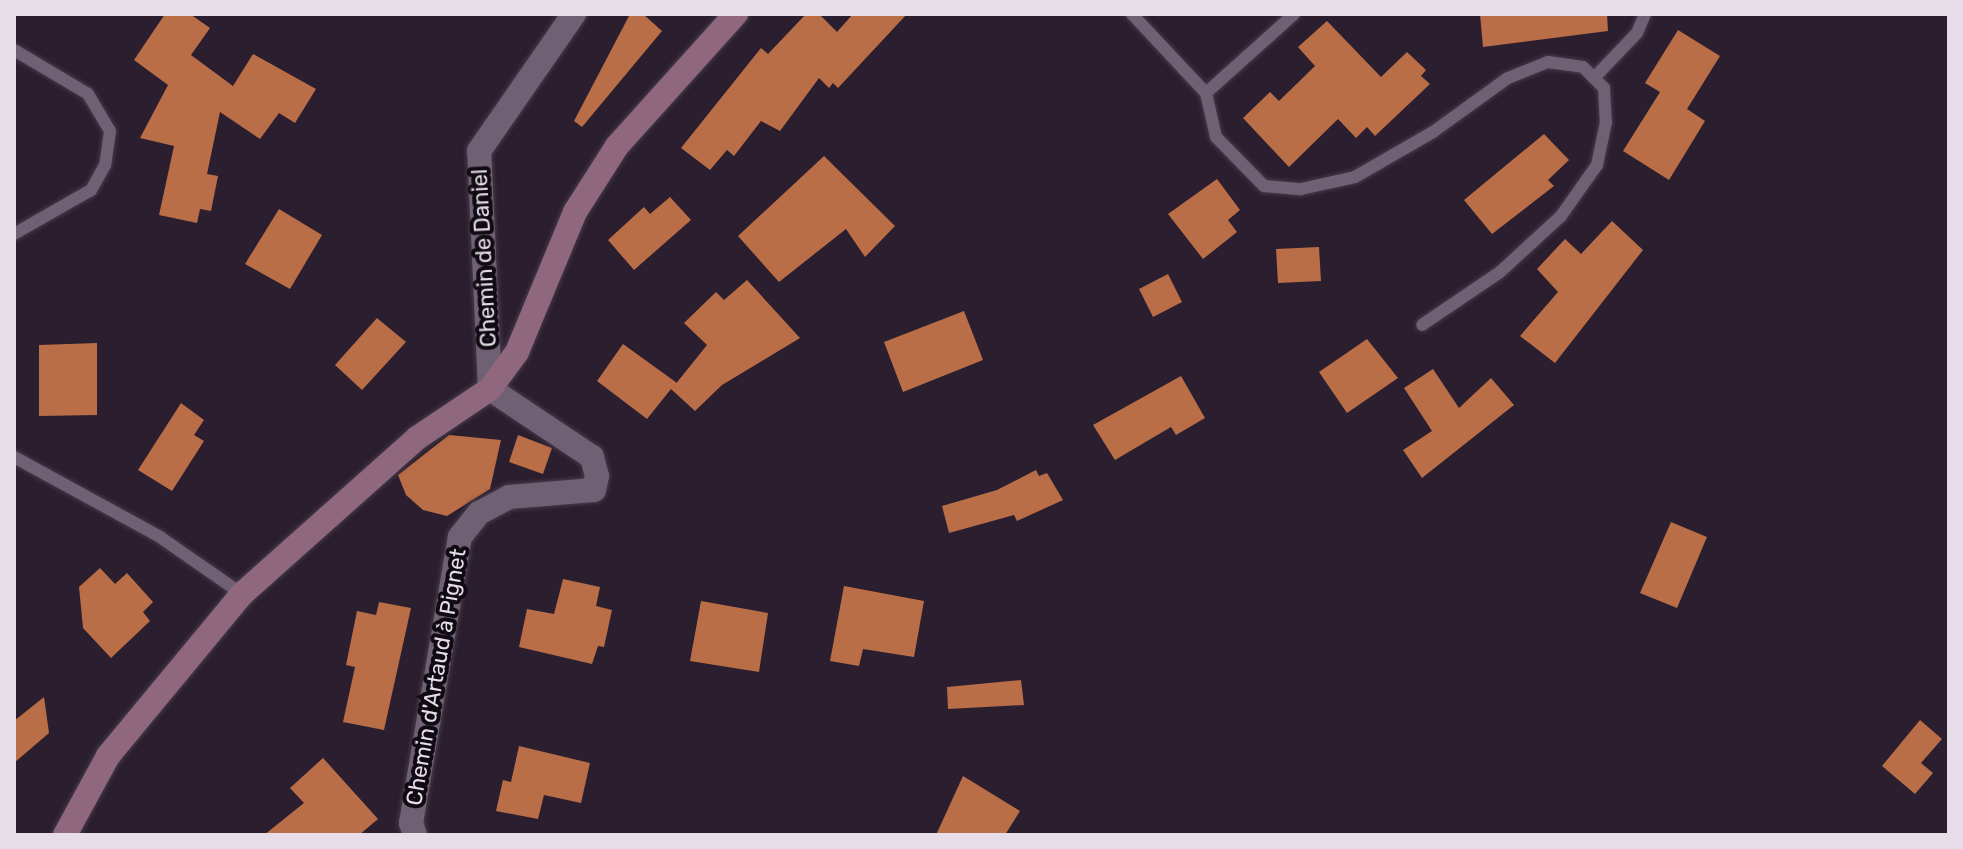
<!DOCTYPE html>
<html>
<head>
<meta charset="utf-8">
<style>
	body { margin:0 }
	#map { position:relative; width:1963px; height:849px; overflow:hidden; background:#2b1e2e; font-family:Rubik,sans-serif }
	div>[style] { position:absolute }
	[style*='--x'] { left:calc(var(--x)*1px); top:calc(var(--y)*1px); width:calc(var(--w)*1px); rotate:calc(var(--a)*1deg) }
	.building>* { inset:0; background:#ba6e47 }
	.roads { filter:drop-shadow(0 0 2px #463a48) drop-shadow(0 0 2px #463a48) }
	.lane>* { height:12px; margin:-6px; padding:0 6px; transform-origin:6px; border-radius:6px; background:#706074 }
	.street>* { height:24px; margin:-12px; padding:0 12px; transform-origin:12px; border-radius:12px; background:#706074 }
	.secondary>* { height:24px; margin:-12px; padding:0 12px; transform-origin:12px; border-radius:12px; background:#90687d }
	span { translate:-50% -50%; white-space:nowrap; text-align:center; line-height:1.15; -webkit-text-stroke:8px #100a12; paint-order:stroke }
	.street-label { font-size:22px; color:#e6dde8 }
	.frame { position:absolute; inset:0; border:16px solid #e6dde8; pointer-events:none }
</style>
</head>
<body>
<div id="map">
	<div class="building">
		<div style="clip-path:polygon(165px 14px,190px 14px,210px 28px,191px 55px,233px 86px,253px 54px,316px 89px,295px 123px,279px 113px,260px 139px,220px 112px,207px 174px,218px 176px,211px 211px,200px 209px,197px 223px,159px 215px,174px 146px,140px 138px,168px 85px,134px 60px)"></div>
		<div style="clip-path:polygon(630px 14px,643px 14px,662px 31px,582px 127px,574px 121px)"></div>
		<div style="clip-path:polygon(806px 14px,819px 14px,837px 32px,853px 14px,907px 14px,838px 88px,833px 83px,829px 88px,819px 78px,780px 131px,761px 121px,734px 156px,727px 150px,710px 170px,681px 148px,761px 48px,768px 54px)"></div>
		<div style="clip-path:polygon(1480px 14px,1607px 14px,1608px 31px,1483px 47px)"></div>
		<div style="clip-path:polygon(1327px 21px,1381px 77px,1407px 52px,1426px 70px,1421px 76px,1430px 84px,1375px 136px,1367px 127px,1356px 138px,1338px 119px,1289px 167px,1243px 118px,1270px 92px,1279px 101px,1315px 66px,1298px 47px)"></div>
		<div style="clip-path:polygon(1678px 30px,1720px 56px,1687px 109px,1705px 121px,1669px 180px,1623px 151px,1660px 92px,1645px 83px)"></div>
		<div style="clip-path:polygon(1544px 134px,1569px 160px,1548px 180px,1554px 186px,1492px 234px,1464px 200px)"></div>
		<div style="clip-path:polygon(824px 156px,895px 226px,865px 257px,846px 229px,779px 282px,738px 236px)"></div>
		<div style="clip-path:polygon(1217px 179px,1240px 210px,1228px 220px,1237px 232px,1203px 259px,1168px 214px)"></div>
		<div style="clip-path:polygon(670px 197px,691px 220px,634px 270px,608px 240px,644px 207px,650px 214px)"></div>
		<div style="clip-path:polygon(279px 209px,322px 235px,290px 289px,245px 264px)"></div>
		<div style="clip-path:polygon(1612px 221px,1643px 250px,1555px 363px,1520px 336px,1558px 292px,1537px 269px,1565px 239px,1581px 254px)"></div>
		<div style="clip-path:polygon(1319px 247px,1321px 281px,1278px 283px,1276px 249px)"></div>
		<div style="clip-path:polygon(1168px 274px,1182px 302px,1153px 317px,1139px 289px)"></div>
		<div style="clip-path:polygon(747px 280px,800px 338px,722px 385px,695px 411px,671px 389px,647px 419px,597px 381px,623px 344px,677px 383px,674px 386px,707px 345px,684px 323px,716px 292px,724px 300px)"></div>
		<div style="clip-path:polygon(964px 311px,983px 360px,903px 392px,884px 342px)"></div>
		<div style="clip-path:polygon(377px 318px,406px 342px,362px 390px,335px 365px)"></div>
		<div style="clip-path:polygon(1367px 339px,1398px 378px,1347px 413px,1319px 372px)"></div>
		<div style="clip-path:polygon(97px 343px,97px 415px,39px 416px,39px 345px)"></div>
		<div style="clip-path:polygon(1433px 369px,1459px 408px,1491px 378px,1514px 405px,1422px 478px,1403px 450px,1432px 431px,1404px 388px)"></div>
		<div style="clip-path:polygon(1181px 376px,1205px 418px,1176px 435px,1171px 427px,1115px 460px,1093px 425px)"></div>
		<div style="clip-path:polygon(181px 403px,204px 420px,194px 435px,204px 441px,172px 491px,138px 470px)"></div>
		<div style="clip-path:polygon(449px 435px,501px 440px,490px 489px,447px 516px,423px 510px,406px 495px,398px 475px)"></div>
		<div style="clip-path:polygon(518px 435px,552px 448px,543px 474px,509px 462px)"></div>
		<div style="clip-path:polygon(1036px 470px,1039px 476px,1047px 473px,1063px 500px,1017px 521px,1014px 515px,949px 533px,942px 506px,997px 490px)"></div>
		<div style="clip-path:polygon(1671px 522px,1707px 537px,1677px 608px,1640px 593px)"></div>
		<div style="clip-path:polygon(100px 568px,115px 584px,127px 573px,153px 602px,143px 612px,150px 621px,111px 658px,83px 628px,79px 587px)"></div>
		<div style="clip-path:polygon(563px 579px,600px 587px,596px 606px,612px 610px,604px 647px,598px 646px,592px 664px,519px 647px,527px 609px,554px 614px)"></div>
		<div style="clip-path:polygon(844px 586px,924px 601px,914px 657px,863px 649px,859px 666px,830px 661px)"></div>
		<div style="clip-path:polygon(701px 601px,768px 613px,759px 672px,690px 661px)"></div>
		<div style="clip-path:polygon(379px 602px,411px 608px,384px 730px,343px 722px,355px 667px,346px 665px,357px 611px,376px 615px)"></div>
		<div style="clip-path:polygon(1021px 680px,1024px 705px,948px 709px,947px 687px)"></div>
		<div style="clip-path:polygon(44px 697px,49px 733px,14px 763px,14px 721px)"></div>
		<div style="clip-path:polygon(1920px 720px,1942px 739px,1921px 763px,1933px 773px,1915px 794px,1882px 766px)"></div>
		<div style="clip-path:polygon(519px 746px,590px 763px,581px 803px,544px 795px,538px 819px,496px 811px,503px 780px,511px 782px)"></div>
		<div style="clip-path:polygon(323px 758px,378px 819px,359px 835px,264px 835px,304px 803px,290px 788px)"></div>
		<div style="clip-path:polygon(963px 776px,1020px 811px,1005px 835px,936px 835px)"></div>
	</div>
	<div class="roads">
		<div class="lane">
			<div style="--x:1132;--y:14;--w:108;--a:46.9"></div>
			<div style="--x:1206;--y:93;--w:45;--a:77.2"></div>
			<div style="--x:1216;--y:137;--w:69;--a:45.6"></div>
			<div style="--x:1264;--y:186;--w:37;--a:5"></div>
			<div style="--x:1301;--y:189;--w:55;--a:-12.5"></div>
			<div style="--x:1355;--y:177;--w:90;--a:-30"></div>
			<div style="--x:1433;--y:132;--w:92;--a:-35.8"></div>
			<div style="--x:1508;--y:78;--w:43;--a:-21.8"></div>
			<div style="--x:1548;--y:62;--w:35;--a:8"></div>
			<div style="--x:1583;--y:67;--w:30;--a:45"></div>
			<div style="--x:1604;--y:88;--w:34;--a:87"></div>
			<div style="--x:1606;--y:122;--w:44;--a:101.8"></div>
			<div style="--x:1597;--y:165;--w:62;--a:125.2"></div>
			<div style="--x:1561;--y:216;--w:83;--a:137.4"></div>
			<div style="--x:1500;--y:272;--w:94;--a:145.8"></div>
			<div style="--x:14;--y:50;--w:86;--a:30.7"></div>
			<div style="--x:88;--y:94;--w:43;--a:59.3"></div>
			<div style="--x:110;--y:131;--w:34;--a:98"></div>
			<div style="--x:105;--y:165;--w:29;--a:119"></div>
			<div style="--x:91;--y:190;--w:89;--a:150.3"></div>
			<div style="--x:1594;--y:78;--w:62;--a:-46.3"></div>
			<div style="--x:1637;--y:33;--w:21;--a:-67"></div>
			<div style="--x:1206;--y:93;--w:118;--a:-41.9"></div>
			<div style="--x:14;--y:457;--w:166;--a:28.7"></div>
			<div style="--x:160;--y:537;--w:100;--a:34.8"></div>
		</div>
		<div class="street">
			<div style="--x:415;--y:835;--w:13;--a:-108"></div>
			<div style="--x:411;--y:823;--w:290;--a:-80.3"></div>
			<div style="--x:460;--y:537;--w:31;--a:-52"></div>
			<div style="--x:479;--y:513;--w:34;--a:-28"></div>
			<div style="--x:509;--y:497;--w:85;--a:-4.7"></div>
			<div style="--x:594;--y:490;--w:14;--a:-78"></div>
			<div style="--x:597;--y:476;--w:20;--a:-105"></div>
			<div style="--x:592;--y:457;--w:123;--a:-146.3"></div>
			<div style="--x:490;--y:389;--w:238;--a:-92.6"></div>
			<div style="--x:479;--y:151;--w:167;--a:-55.3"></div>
		</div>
		<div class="secondary">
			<div style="--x:65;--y:835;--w:90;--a:-61.4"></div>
			<div style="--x:108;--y:756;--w:210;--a:-50.4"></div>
			<div style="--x:242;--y:594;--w:234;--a:-41.7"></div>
			<div style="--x:417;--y:438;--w:88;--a:-33.9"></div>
			<div style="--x:490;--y:389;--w:46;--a:-53.9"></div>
			<div style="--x:517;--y:352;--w:152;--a:-67.5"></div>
			<div style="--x:575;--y:212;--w:78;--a:-57.5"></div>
			<div style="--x:617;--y:146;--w:178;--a:-48"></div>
		</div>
	</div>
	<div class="street-label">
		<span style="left:484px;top:258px;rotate:-93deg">Chemin de Daniel</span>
		<span style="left:436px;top:677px;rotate:-80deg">Chemin d'Artaud à Pignet</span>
	</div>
	<div class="frame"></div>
</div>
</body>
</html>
